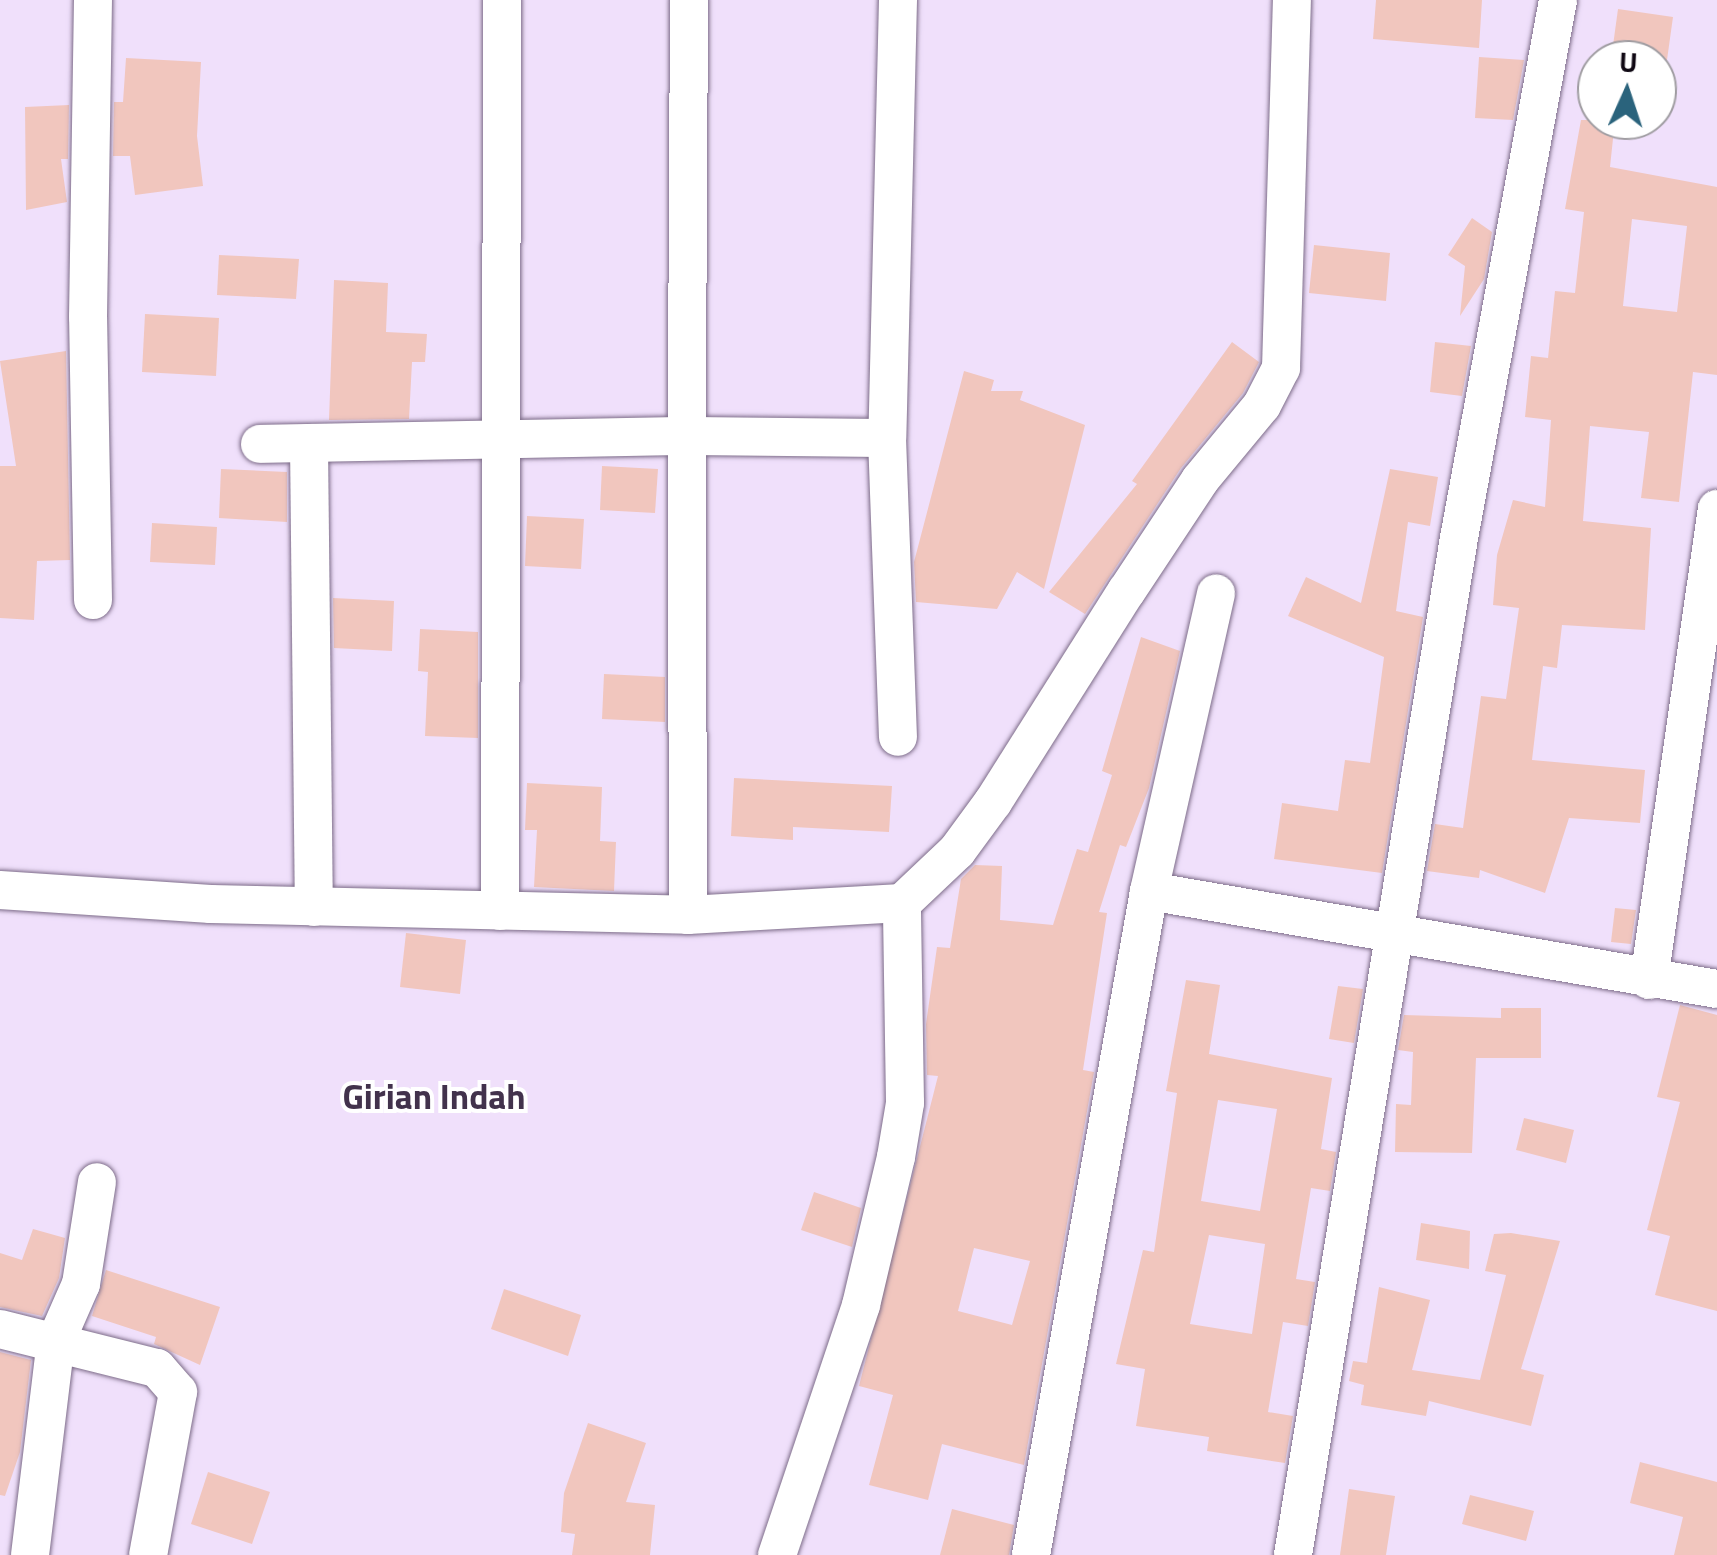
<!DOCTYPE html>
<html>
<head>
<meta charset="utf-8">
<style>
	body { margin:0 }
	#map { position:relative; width:1717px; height:1555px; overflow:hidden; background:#f0e0fb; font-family:"Titillium Web",sans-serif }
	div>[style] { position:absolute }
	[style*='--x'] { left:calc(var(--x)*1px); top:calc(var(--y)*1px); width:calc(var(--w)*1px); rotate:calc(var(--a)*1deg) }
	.building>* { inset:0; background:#f1c6be }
	.roads { filter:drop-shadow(0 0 2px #7d6c89) drop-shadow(0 0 2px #7d6c89) }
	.minor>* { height:38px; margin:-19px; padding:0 19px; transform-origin:19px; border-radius:19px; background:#fff }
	span { translate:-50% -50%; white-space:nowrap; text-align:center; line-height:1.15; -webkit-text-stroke:8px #fff; paint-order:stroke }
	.district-label { font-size:35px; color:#42324c; font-weight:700 }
	.north { position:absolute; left:1577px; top:40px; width:100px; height:100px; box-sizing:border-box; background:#fff; border:2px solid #9f9ca1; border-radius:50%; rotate:3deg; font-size:28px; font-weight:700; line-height:40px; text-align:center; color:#0f0813 }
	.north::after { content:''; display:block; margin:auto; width:35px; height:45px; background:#2a637c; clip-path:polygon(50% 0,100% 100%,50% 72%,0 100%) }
</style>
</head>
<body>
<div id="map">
	<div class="building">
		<div style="clip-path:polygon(1376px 0,1482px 0,1479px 48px,1373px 39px)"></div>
		<div style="clip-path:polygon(1618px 9px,1673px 17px,1667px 60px,1611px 60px)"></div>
		<div style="clip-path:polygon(1479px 57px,1524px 60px,1513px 120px,1475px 118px)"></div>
		<div style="clip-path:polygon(126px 58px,201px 62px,197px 136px,203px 186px,135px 195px,130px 156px,113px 156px,114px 102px,123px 102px)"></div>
		<div style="clip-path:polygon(69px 105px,68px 159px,61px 159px,67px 202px,26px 210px,25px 107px)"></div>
		<div style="clip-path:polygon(evenodd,1581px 120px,1615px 120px,1610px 167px,1717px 187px,1717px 375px,1693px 372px,1679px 502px,1641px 498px,1649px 432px,1590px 426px,1583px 521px,1651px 528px,1645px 630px,1562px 625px,1557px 668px,1543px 666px,1532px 760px,1645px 770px,1640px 823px,1569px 818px,1545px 893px,1480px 870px,1479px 878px,1427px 871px,1435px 824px,1463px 828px,1481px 696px,1506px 699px,1519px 608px,1493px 605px,1497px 555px,1513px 500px,1545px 507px,1551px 420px,1525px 417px,1531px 356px,1548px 358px,1555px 291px,1575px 293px,1584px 212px,1565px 209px,1581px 120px,1632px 219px,1687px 226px,1677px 312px,1623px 306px,1632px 219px)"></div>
		<div style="clip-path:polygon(1472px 218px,1492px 232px,1484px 279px,1460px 316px,1465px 266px,1448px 255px)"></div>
		<div style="clip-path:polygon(1314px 245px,1390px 253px,1386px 301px,1309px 293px)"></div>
		<div style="clip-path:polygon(219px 255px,299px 259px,296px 299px,217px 295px)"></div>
		<div style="clip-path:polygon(334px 280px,388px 283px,386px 332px,427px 334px,425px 362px,412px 362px,409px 419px,329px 420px)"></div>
		<div style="clip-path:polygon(145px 314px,219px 318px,216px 376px,142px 372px)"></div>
		<div style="clip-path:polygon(1232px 342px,1259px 362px,1243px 393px,1181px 468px,1085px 614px,1049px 592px,1137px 484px,1132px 481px)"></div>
		<div style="clip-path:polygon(1435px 342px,1471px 346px,1462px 396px,1430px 392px)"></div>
		<div style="clip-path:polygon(66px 351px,70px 560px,37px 561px,34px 620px,0 618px,0 466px,16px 466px,0 361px)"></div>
		<div style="clip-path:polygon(964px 371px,994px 380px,991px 391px,1023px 391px,1020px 400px,1085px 425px,1044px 589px,1017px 572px,997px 609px,916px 602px,914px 562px)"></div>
		<div style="clip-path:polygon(602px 466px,658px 469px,655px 513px,600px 510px)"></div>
		<div style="clip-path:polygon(221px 469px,287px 472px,287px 522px,219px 518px)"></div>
		<div style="clip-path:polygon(1390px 469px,1438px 477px,1430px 526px,1408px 522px,1396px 611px,1423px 617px,1382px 873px,1274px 859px,1282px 803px,1338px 811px,1345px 760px,1370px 763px,1384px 657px,1288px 616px,1306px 577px,1361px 603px)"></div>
		<div style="clip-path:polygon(527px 516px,584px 519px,581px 569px,525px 566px)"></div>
		<div style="clip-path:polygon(152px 523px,217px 527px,215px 565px,150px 562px)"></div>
		<div style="clip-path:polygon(333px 598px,394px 601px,392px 651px,334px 648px)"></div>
		<div style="clip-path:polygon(420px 629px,478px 632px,478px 738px,425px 736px,428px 672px,418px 671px)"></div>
		<div style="clip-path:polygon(evenodd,1141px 637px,1180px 651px,1149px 788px,1126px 847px,1120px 845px,1099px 912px,1107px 913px,1083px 1070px,1094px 1072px,1024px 1465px,942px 1444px,928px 1500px,869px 1485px,893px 1395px,859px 1386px,938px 1076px,927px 1075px,926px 1024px,937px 947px,950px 948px,961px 879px,975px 865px,1002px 866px,1000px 920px,1053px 925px,1077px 849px,1088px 852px,1112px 775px,1102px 771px,1141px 637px,974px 1248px,1030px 1261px,1012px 1325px,958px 1311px,974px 1248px)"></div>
		<div style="clip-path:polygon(604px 674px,665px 677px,665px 722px,602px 719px)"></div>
		<div style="clip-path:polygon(734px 778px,892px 786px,889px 832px,793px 827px,793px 840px,731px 836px)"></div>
		<div style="clip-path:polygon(527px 783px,602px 787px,600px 841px,616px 842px,614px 891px,534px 887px,537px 830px,525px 830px)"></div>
		<div style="clip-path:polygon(1615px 908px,1636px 910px,1631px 944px,1611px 942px)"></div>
		<div style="clip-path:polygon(406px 933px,466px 940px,460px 994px,400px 987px)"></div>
		<div style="clip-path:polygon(evenodd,1186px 980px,1220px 985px,1209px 1054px,1332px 1078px,1321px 1149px,1336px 1152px,1330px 1191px,1311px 1188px,1296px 1279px,1315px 1282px,1308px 1326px,1283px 1322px,1268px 1412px,1293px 1416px,1285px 1463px,1207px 1451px,1209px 1437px,1136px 1426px,1145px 1369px,1116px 1364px,1143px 1250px,1154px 1252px,1177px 1093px,1166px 1091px,1186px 980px,1218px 1100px,1277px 1109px,1260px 1211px,1201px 1201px,1218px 1100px,1186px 980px,1209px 1235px,1265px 1244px,1252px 1334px,1190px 1324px,1209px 1235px)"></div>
		<div style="clip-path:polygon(1338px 986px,1363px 989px,1354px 1043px,1329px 1039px)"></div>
		<div style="clip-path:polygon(1680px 1005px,1717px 1015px,1717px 1311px,1655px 1295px,1670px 1236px,1647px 1230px,1680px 1102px,1657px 1097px)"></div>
		<div style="clip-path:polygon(1501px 1008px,1541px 1008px,1541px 1058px,1476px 1058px,1472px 1153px,1395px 1152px,1396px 1104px,1411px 1105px,1413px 1052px,1398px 1050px,1404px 1015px,1501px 1018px)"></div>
		<div style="clip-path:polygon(1524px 1118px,1574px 1130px,1566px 1163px,1516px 1150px)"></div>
		<div style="clip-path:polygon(814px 1192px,861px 1208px,852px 1247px,801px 1230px)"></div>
		<div style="clip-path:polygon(1421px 1223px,1470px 1231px,1469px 1269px,1416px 1260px)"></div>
		<div style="clip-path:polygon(33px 1229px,65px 1238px,59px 1278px,42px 1316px,0 1307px,0 1253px,22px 1260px)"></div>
		<div style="clip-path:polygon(1511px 1233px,1560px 1241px,1521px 1369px,1544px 1375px,1531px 1426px,1429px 1401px,1426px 1416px,1361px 1405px,1364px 1385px,1349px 1381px,1353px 1361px,1367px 1363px,1379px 1287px,1430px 1300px,1412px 1370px,1480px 1380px,1506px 1275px,1485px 1271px,1494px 1234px)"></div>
		<div style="clip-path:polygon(106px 1270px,220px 1307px,200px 1365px,154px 1344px,156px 1337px,92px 1316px)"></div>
		<div style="clip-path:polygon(504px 1289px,581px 1315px,568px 1356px,491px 1329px)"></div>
		<div style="clip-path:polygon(0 1352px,31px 1360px,20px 1452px,5px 1496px,0 1495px)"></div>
		<div style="clip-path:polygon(588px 1423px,646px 1443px,626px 1502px,655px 1505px,650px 1555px,572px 1555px,575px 1534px,561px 1532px,564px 1493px)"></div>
		<div style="clip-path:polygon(1640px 1462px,1717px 1482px,1717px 1555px,1674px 1555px,1683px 1517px,1630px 1503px)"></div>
		<div style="clip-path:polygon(208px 1472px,270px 1492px,252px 1544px,191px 1524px)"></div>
		<div style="clip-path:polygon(1349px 1489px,1395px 1496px,1386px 1555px,1340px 1555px)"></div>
		<div style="clip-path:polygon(1470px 1495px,1534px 1511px,1526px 1541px,1462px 1524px)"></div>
		<div style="clip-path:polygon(952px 1509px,1014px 1525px,1009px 1555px,940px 1555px)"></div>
	</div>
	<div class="roads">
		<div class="minor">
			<div style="--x:689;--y:0;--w:436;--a:90.3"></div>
			<div style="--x:687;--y:436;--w:200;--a:0.6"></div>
			<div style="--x:898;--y:0;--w:438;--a:91.4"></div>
			<div style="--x:887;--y:438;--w:299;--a:87.9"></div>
			<div style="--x:309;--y:443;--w:464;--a:89.4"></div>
			<div style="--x:260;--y:444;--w:427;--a:-1.1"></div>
			<div style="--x:687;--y:436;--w:479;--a:89.9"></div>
			<div style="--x:93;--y:600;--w:283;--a:-91"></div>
			<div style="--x:88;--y:317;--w:317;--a:-89.1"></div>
			<div style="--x:0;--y:890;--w:211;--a:3.8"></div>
			<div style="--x:211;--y:904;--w:477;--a:1.3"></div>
			<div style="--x:688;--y:915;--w:214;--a:-3.2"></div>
			<div style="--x:902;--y:903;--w:76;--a:-43.4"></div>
			<div style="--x:957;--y:851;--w:61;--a:-53.7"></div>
			<div style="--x:993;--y:802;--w:249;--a:-57.7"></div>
			<div style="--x:1126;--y:592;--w:134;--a:-56.5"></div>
			<div style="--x:1200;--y:480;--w:97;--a:-50.4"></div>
			<div style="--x:1262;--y:405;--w:42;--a:-62.8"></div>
			<div style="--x:1281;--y:368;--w:368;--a:-88.3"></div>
			<div style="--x:1149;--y:891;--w:576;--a:9.79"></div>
			<div style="--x:500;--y:911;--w:911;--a:-89.87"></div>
			<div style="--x:1649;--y:980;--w:476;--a:-81.8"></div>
			<div style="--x:0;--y:1329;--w:162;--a:14"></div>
			<div style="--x:157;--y:1368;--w:32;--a:49"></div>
			<div style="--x:178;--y:1392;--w:166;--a:100.4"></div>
			<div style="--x:30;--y:1555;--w:216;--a:-83.1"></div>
			<div style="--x:56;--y:1341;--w:62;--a:-66.3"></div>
			<div style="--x:81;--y:1284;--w:103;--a:-81.1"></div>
			<div style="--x:777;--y:1555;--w:264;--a:-71.4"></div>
			<div style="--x:861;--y:1305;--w:152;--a:-76.7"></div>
			<div style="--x:896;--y:1157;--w:55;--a:-80.5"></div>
			<div style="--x:905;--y:1103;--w:200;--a:-90.9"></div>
			<div style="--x:1031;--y:1555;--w:674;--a:-79.92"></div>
			<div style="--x:1149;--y:891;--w:305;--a:-77.3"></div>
			<div style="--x:1293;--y:1555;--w:1030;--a:-80.73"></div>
			<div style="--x:1459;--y:538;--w:547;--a:-79.57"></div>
		</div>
	</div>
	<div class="district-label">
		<span style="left:434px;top:1096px">Girian Indah</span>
	</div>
	<div class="north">U</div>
</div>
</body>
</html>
